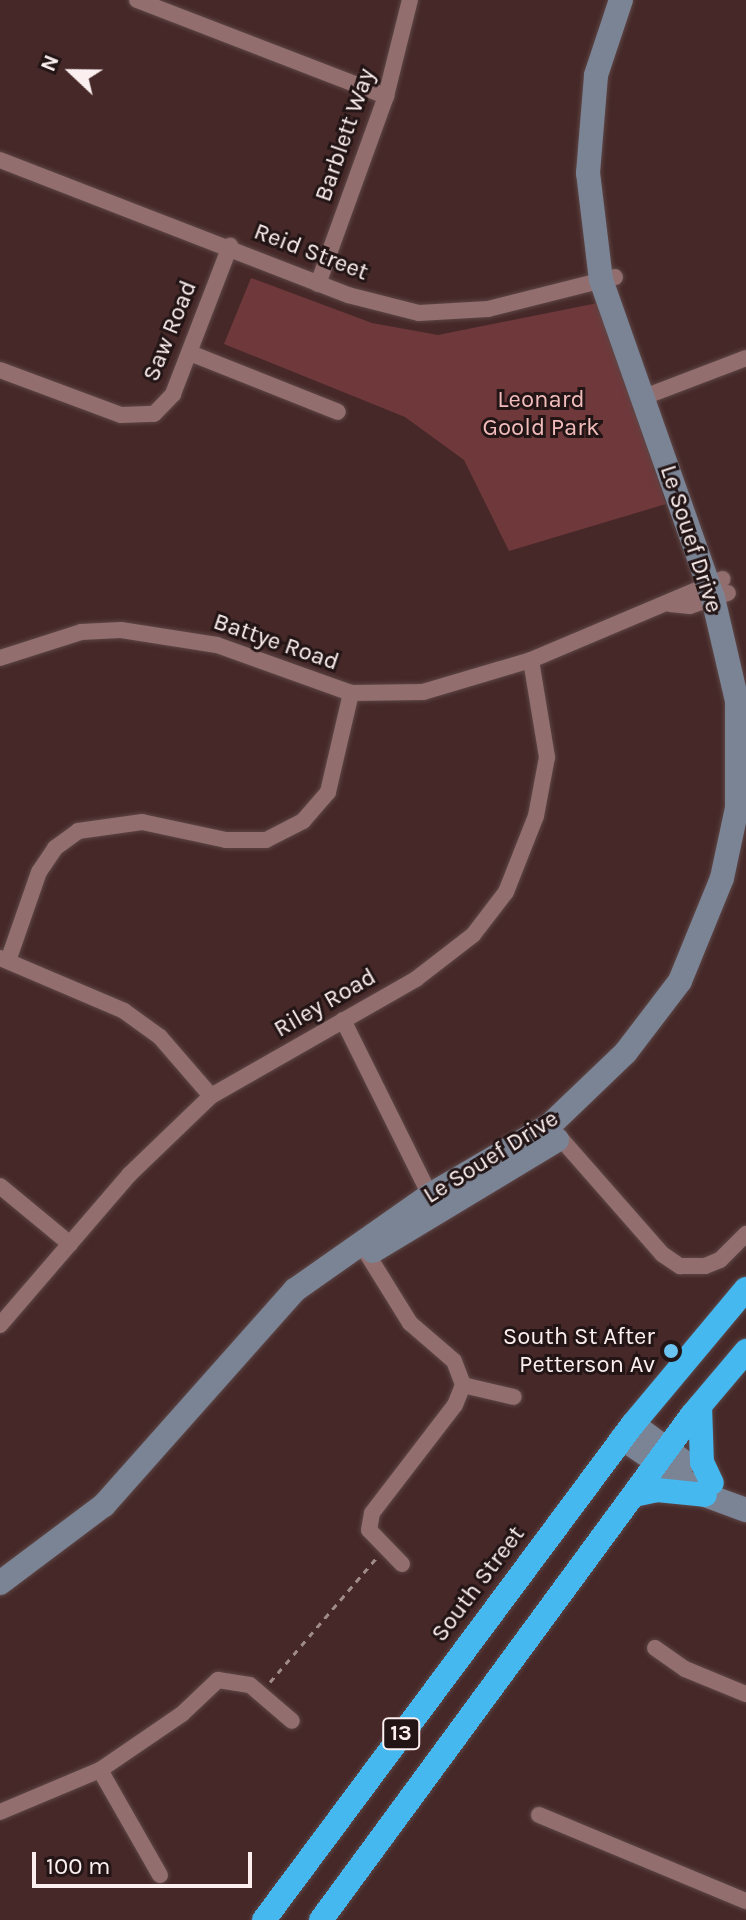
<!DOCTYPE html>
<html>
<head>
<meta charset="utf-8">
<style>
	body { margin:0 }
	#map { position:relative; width:746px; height:1920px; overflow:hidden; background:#462828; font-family:Karla,sans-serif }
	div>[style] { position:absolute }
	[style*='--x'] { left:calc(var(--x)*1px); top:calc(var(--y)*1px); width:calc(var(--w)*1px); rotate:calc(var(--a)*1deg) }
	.green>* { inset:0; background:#6f393b }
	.path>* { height:3px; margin-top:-1.5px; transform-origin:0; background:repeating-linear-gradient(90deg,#a08b8b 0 6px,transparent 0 12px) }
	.roads { filter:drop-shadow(0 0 2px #5d4646) drop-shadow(0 0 2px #5d4646) }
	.street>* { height:16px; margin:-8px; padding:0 8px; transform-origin:8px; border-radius:8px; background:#926e6e }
	.secondary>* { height:24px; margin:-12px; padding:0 12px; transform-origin:12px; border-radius:12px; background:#7b8495 }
	.highway>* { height:24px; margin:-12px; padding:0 12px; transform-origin:12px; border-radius:12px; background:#46b8f0 }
	.dots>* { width:22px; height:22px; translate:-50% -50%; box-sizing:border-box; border:4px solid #231515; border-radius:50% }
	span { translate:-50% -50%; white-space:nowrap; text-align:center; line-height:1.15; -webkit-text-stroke:6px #231515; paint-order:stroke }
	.shield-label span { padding:2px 6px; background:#231515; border:2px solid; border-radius:6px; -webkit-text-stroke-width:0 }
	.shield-label { font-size:22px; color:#fcefef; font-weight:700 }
	.street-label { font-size:24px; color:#fcefef }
	.park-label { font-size:24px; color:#f1bcbb }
	.poi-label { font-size:24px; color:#fcefef }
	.right { translate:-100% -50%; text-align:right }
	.north { position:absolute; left:32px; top:32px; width:80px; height:80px; -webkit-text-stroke:6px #231515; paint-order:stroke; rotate:292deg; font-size:22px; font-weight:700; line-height:32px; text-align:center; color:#fcefef }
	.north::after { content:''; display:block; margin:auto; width:28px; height:36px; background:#fcefef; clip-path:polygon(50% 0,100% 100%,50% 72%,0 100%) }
	.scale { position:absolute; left:32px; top:1852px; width:220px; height:36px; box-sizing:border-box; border:4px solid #fcefef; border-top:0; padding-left:10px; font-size:24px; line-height:28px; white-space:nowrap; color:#fcefef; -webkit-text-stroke:6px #231515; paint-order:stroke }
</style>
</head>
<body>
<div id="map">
	<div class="green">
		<div style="clip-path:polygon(251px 278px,372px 323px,438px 335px,598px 303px,666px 504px,509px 551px,464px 460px,405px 417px,224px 344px)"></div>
	</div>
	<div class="path">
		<div style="--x:270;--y:1682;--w:165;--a:-49.4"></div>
	</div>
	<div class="roads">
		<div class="street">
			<div style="--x:137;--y:0;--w:267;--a:21.1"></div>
			<div style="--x:0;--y:160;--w:373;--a:21.2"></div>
			<div style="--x:348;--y:295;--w:73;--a:14.2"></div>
			<div style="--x:419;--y:313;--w:69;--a:-3.3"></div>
			<div style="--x:488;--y:309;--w:131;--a:-14.1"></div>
			<div style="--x:318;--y:284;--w:200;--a:-70.1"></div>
			<div style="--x:386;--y:96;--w:99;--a:-76"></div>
			<div style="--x:190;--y:353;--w:159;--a:21.7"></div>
			<div style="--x:0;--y:370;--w:129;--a:20.4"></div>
			<div style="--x:121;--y:415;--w:33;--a:-2"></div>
			<div style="--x:154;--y:414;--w:28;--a:-46"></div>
			<div style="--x:173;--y:394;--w:159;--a:-68.9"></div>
			<div style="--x:644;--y:397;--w:109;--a:-20.9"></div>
			<div style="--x:670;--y:604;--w:20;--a:6"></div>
			<div style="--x:690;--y:606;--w:40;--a:-18.9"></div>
			<div style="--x:0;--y:658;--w:85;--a:-17.8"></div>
			<div style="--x:81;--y:632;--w:40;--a:-2.9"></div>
			<div style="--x:121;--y:630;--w:97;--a:8.9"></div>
			<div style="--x:217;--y:645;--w:142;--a:19.7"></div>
			<div style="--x:351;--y:693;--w:72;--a:-0.8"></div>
			<div style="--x:423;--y:692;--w:113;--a:-16.5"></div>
			<div style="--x:531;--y:660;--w:208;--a:-22.9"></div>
			<div style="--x:0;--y:958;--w:135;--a:23.1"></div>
			<div style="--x:124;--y:1011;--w:44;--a:35.8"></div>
			<div style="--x:160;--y:1037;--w:78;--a:49.2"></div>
			<div style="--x:8;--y:961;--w:94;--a:-70.8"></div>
			<div style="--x:39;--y:872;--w:29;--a:-56"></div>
			<div style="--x:55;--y:848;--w:29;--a:-36"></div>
			<div style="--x:78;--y:831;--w:65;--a:-8"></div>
			<div style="--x:142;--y:822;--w:86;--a:12.1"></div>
			<div style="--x:226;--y:840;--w:40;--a:0"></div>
			<div style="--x:266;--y:840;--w:42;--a:-27.2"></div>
			<div style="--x:303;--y:821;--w:38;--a:-49"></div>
			<div style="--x:328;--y:792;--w:102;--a:-76.9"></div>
			<div style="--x:343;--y:1020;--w:204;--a:63.6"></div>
			<div style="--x:555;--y:1132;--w:162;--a:48.7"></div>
			<div style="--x:662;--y:1254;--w:22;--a:34"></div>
			<div style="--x:680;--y:1266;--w:25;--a:0"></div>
			<div style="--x:705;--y:1266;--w:16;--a:-22"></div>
			<div style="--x:720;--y:1260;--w:37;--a:-45"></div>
			<div style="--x:0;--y:1186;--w:91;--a:39.6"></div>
			<div style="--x:361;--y:1244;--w:93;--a:58.2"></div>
			<div style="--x:410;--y:1323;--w:58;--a:40.8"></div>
			<div style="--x:454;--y:1361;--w:26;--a:69"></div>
			<div style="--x:463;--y:1385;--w:52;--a:13.2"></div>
			<div style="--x:0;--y:1325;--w:199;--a:-49.3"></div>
			<div style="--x:130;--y:1174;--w:112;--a:-43.9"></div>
			<div style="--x:211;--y:1096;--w:236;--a:-29.7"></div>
			<div style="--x:416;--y:979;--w:72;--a:-37.7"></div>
			<div style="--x:473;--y:935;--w:54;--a:-52.5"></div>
			<div style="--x:506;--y:892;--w:82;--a:-68.5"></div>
			<div style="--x:536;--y:816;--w:60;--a:-79.4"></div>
			<div style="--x:547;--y:757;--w:98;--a:-99.4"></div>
			<div style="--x:402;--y:1564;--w:47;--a:-134.1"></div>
			<div style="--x:369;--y:1530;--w:17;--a:-80"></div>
			<div style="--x:372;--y:1513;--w:136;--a:-52.5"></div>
			<div style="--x:455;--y:1405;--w:22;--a:-68"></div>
			<div style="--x:655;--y:1648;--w:37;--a:35"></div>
			<div style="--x:685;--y:1669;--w:66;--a:22.3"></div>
			<div style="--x:100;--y:1770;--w:121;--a:60.3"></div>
			<div style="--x:0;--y:1812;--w:108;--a:-22.8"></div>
			<div style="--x:100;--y:1770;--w:99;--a:-34.3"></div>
			<div style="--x:182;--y:1714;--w:50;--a:-43.4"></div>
			<div style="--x:218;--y:1680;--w:32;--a:9"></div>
			<div style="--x:250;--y:1685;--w:55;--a:40.6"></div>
			<div style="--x:539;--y:1815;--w:224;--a:22.6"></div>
		</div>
		<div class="secondary">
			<div style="--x:373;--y:1251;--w:215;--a:-31.1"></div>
			<div style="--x:633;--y:1424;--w:64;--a:36.7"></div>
			<div style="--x:622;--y:1438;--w:101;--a:34.5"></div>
			<div style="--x:705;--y:1495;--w:44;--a:20.1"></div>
			<div style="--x:0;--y:1583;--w:130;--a:-36.9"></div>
			<div style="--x:104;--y:1505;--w:288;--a:-48.4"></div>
			<div style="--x:295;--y:1290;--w:165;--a:-35.1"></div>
			<div style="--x:430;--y:1195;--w:139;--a:-30.3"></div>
			<div style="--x:550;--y:1125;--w:105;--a:-43.8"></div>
			<div style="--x:626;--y:1052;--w:89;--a:-52.7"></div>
			<div style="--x:680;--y:981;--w:111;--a:-67.8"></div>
			<div style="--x:722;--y:878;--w:72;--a:-77.9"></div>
			<div style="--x:737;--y:808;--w:107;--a:-90"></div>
			<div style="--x:737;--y:701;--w:106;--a:-103.1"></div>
			<div style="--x:713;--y:598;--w:337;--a:-109.4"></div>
			<div style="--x:601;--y:280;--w:108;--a:-96.9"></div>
			<div style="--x:588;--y:173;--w:98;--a:-85.3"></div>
			<div style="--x:596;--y:75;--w:79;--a:-71.6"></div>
		</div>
		<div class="highway">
			<div style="--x:700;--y:1406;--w:56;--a:88"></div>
			<div style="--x:702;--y:1462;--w:23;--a:65"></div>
			<div style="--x:634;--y:1495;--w:24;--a:-12"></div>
			<div style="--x:657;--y:1490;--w:48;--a:5.9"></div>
			<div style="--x:264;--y:1920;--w:618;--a:-53.35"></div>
			<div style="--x:633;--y:1424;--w:176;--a:-50.1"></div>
			<div style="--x:321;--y:1920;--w:627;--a:-53.7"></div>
			<div style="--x:692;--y:1415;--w:84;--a:-49.8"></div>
		</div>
	</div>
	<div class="dots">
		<div style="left:671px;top:1351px;background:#6bc3f2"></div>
	</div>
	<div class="shield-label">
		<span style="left:401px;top:1734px">13</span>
	</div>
	<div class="street-label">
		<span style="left:345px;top:135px;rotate:-71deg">Barblett Way</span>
		<span style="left:311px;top:252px;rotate:21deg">Reid Street</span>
		<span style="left:170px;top:331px;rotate:-68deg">Saw Road</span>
		<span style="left:691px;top:539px;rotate:72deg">Le Souef Drive</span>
		<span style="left:276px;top:642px;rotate:19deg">Battye Road</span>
		<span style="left:325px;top:1003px;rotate:-30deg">Riley Road</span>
		<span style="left:491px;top:1157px;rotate:-32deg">Le Souef Drive</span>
		<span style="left:478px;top:1584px;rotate:-53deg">South Street</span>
	</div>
	<div class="park-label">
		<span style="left:541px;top:414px">Leonard<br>Goold Park</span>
	</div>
	<div class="poi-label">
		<span class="right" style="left:655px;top:1351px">South St After<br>Petterson Av</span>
	</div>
	<div class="north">N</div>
	<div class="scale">100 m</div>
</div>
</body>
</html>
